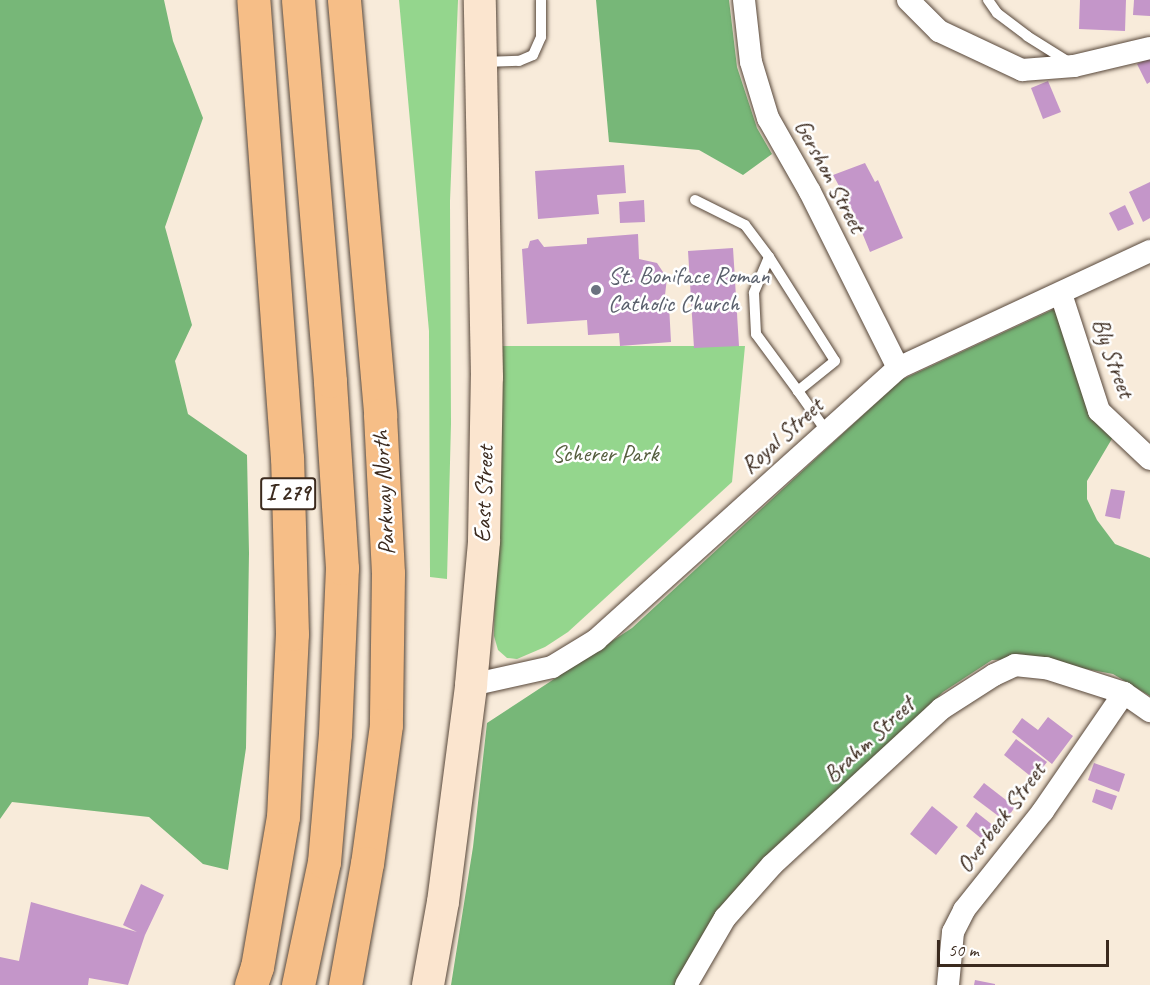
<!DOCTYPE html>
<html>
<head>
<meta charset="utf-8">
<style>
	body { margin:0 }
	#map { position:relative; width:1150px; height:985px; overflow:hidden; background:#f8ebda; font-family:Caveat,sans-serif }
	div>[style] { position:absolute }
	[style*='--x'] { left:calc(var(--x)*1px); top:calc(var(--y)*1px); width:calc(var(--w)*1px); rotate:calc(var(--a)*1deg) }
	.green>* { inset:0; background:#94d68d }
	.forest>* { inset:0; background:#77b778 }
	.building>* { inset:0; background:#c496c9 }
	.roads { filter:drop-shadow(0 0 2px #57473a) drop-shadow(0 0 2px #57473a) }
	.lane>* { height:10px; margin:-5px; padding:0 5px; transform-origin:5px; border-radius:5px; background:#fff }
	.street>* { height:22px; margin:-11px; padding:0 11px; transform-origin:11px; border-radius:11px; background:#fff }
	.secondary>* { height:32px; margin:-16px; padding:0 16px; transform-origin:16px; border-radius:16px; background:#fbe5cf }
	.highway>* { height:33px; margin:-16.5px; padding:0 16.5px; transform-origin:16.5px; border-radius:16.5px; background:#f6be87 }
	.dots>* { width:16px; height:16px; translate:-50% -50%; box-sizing:border-box; border:3px solid #fff; border-radius:50% }
	span { translate:-50% -50%; white-space:nowrap; text-align:center; line-height:1.15; -webkit-text-stroke:5px #fff; paint-order:stroke }
	.shield-label span { padding:2px 4px; background:#fff; border:2px solid; border-radius:4px; -webkit-text-stroke-width:0 }
	.shield-label { font-size:22px; color:#3b2a1e; font-weight:700 }
	.street-label { font-size:24px; color:#3b2a1e }
	.worship-label { font-size:24px; color:#5b616d }
	.left { translate:0 -50%; text-align:left }
	.park-label { font-size:24px; color:#565e3f }
	.scale { position:absolute; left:937px; top:940px; width:172px; height:27px; box-sizing:border-box; border:3px solid #3b2a1e; border-top:0; padding-left:8px; font-size:18px; line-height:21px; white-space:nowrap; color:#3b2a1e; -webkit-text-stroke:4px #fff; paint-order:stroke }
</style>
</head>
<body>
<div id="map">
	<div class="green">
		<div style="clip-path:polygon(399px 0,458px 0,450px 201px,451px 424px,447px 579px,430px 577px,429px 331px)"></div>
		<div style="clip-path:polygon(498px 346px,745px 346px,732px 482px,568px 632px,545px 647px,517px 659px,507px 658px,498px 650px,494px 636px)"></div>
	</div>
	<div class="forest">
		<div style="clip-path:polygon(0 0,164px 0,173px 41px,203px 118px,165px 227px,192px 325px,175px 361px,188px 414px,247px 455px,249px 553px,246px 748px,228px 870px,203px 864px,149px 817px,12px 802px,0 819px)"></div>
		<div style="clip-path:polygon(596px 0,729px 0,737px 67px,757px 128px,772px 154px,743px 175px,699px 150px,609px 142px)"></div>
		<div style="clip-path:polygon(1054px 309px,1113px 437px,1087px 481px,1087px 499px,1097px 520px,1115px 544px,1150px 558px,1150px 696px,1113px 674px,1032px 659px,992px 660px,943px 692px,872px 761px,677px 985px,451px 985px,473px 847px,487px 723px,632px 628px,901px 380px)"></div>
	</div>
	<div class="building">
		<div style="clip-path:polygon(1080px 0,1126px 0,1125px 31px,1079px 29px)"></div>
		<div style="clip-path:polygon(1134px 0,1150px 0,1150px 16px,1133px 15px)"></div>
		<div style="clip-path:polygon(1150px 58px,1150px 82px,1147px 84px,1137px 64px)"></div>
		<div style="clip-path:polygon(1048px 81px,1061px 112px,1043px 119px,1031px 88px)"></div>
		<div style="clip-path:polygon(865px 163px,875px 182px,878px 180px,903px 238px,870px 252px,854px 213px,833px 175px)"></div>
		<div style="clip-path:polygon(624px 165px,626px 193px,597px 195px,599px 214px,538px 219px,535px 171px)"></div>
		<div style="clip-path:polygon(1150px 182px,1150px 218px,1143px 222px,1129px 192px)"></div>
		<div style="clip-path:polygon(644px 200px,645px 222px,620px 223px,619px 202px)"></div>
		<div style="clip-path:polygon(1125px 205px,1134px 224px,1118px 231px,1109px 213px)"></div>
		<div style="clip-path:polygon(638px 234px,639px 259px,657px 263px,667px 278px,665px 295px,649px 307px,669px 305px,671px 342px,620px 346px,619px 333px,588px 335px,587px 320px,527px 324px,522px 249px,528px 248px,530px 241px,538px 239px,544px 247px,587px 244px,587px 238px)"></div>
		<div style="clip-path:polygon(733px 248px,739px 346px,694px 348px,688px 251px)"></div>
		<div style="clip-path:polygon(1111px 489px,1125px 491px,1120px 519px,1105px 516px)"></div>
		<div style="clip-path:polygon(1048px 717px,1073px 736px,1052px 764px,1012px 732px,1022px 718px,1038px 730px)"></div>
		<div style="clip-path:polygon(1016px 739px,1047px 762px,1034px 779px,1004px 755px)"></div>
		<div style="clip-path:polygon(1094px 763px,1125px 774px,1119px 792px,1088px 780px)"></div>
		<div style="clip-path:polygon(984px 783px,1015px 807px,1005px 821px,973px 797px)"></div>
		<div style="clip-path:polygon(1096px 789px,1117px 796px,1112px 810px,1092px 802px)"></div>
		<div style="clip-path:polygon(932px 806px,958px 827px,936px 855px,910px 834px)"></div>
		<div style="clip-path:polygon(976px 812px,999px 830px,988px 844px,966px 826px)"></div>
		<div style="clip-path:polygon(141px 884px,164px 895px,145px 935px,128px 985px,89px 978px,88px 985px,0 985px,0 957px,19px 961px,31px 902px,137px 932px,123px 925px)"></div>
		<div style="clip-path:polygon(975px 980px,995px 984px,995px 985px,974px 985px)"></div>
	</div>
	<div class="roads">
		<div class="lane">
			<div style="--x:988;--y:0;--w:16;--a:55"></div>
			<div style="--x:997;--y:13;--w:38;--a:37"></div>
			<div style="--x:1027;--y:36;--w:51;--a:32.1"></div>
			<div style="--x:483;--y:62;--w:36;--a:-2"></div>
			<div style="--x:519;--y:61;--w:15;--a:-23"></div>
			<div style="--x:533;--y:55;--w:20;--a:-66"></div>
			<div style="--x:541;--y:37;--w:37;--a:-90"></div>
			<div style="--x:695;--y:200;--w:56;--a:26.6"></div>
			<div style="--x:745;--y:225;--w:40;--a:53"></div>
			<div style="--x:769;--y:257;--w:123;--a:57.6"></div>
			<div style="--x:835;--y:361;--w:48;--a:141"></div>
			<div style="--x:798;--y:391;--w:50;--a:54.7"></div>
			<div style="--x:769;--y:257;--w:39;--a:113"></div>
			<div style="--x:754;--y:293;--w:41;--a:87.2"></div>
			<div style="--x:756;--y:334;--w:71;--a:53.6"></div>
		</div>
		<div class="street">
			<div style="--x:744;--y:0;--w:62;--a:83.6"></div>
			<div style="--x:751;--y:62;--w:59;--a:73.1"></div>
			<div style="--x:768;--y:118;--w:85;--a:60.4"></div>
			<div style="--x:810;--y:192;--w:197;--a:63.4"></div>
			<div style="--x:908;--y:0;--w:44;--a:45"></div>
			<div style="--x:939;--y:31;--w:92;--a:25.2"></div>
			<div style="--x:1022;--y:70;--w:52;--a:-4.4"></div>
			<div style="--x:1074;--y:66;--w:78;--a:-13.3"></div>
			<div style="--x:1061;--y:294;--w:123;--a:72"></div>
			<div style="--x:1099;--y:411;--w:70;--a:43.3"></div>
			<div style="--x:471;--y:685;--w:83;--a:-12.5"></div>
			<div style="--x:552;--y:667;--w:52;--a:-31.5"></div>
			<div style="--x:596;--y:640;--w:406;--a:-42"></div>
			<div style="--x:898;--y:368;--w:278;--a:-24.9"></div>
			<div style="--x:686;--y:985;--w:78;--a:-59.8"></div>
			<div style="--x:725;--y:918;--w:71;--a:-48.4"></div>
			<div style="--x:772;--y:865;--w:230;--a:-42.7"></div>
			<div style="--x:941;--y:709;--w:63;--a:-32.7"></div>
			<div style="--x:994;--y:675;--w:23;--a:-25"></div>
			<div style="--x:1015;--y:665;--w:31;--a:6"></div>
			<div style="--x:1046;--y:668;--w:82;--a:17.8"></div>
			<div style="--x:1124;--y:693;--w:32;--a:35"></div>
			<div style="--x:948;--y:985;--w:53;--a:-84.6"></div>
			<div style="--x:953;--y:932;--w:25;--a:-63"></div>
			<div style="--x:964;--y:910;--w:127;--a:-51.4"></div>
			<div style="--x:1043;--y:811;--w:143;--a:-55.5"></div>
		</div>
		<div class="secondary">
			<div style="--x:428;--y:985;--w:84;--a:-79.8"></div>
			<div style="--x:443;--y:902;--w:219;--a:-82.6"></div>
			<div style="--x:471;--y:685;--w:145;--a:-84.8"></div>
			<div style="--x:484;--y:541;--w:164;--a:-89"></div>
			<div style="--x:487;--y:377;--w:377;--a:-91.1"></div>
		</div>
		<div class="highway">
			<div style="--x:344;--y:0;--w:417;--a:85"></div>
			<div style="--x:380;--y:415;--w:158;--a:87.1"></div>
			<div style="--x:388;--y:573;--w:152;--a:90.8"></div>
			<div style="--x:386;--y:725;--w:139;--a:97.8"></div>
			<div style="--x:367;--y:863;--w:124;--a:100.2"></div>
			<div style="--x:251;--y:985;--w:19;--a:-72"></div>
			<div style="--x:257;--y:967;--w:152;--a:-80.2"></div>
			<div style="--x:283;--y:817;--w:183;--a:-87.2"></div>
			<div style="--x:292;--y:634;--w:176;--a:-91.6"></div>
			<div style="--x:287;--y:458;--w:459;--a:-94.2"></div>
			<div style="--x:298;--y:985;--w:126;--a:-78.1"></div>
			<div style="--x:324;--y:862;--w:128;--a:-85.1"></div>
			<div style="--x:335;--y:734;--w:166;--a:-87.6"></div>
			<div style="--x:342;--y:568;--w:187;--a:-93.7"></div>
			<div style="--x:330;--y:381;--w:382;--a:-94.8"></div>
		</div>
	</div>
	<div class="dots">
		<div style="left:596px;top:290px;background:#6b7280"></div>
	</div>
	<div class="shield-label">
		<span style="left:288px;top:494px">I 279</span>
	</div>
	<div class="street-label">
		<span style="left:830px;top:176px;rotate:62deg">Gershon Street</span>
		<span style="left:1113px;top:358px;rotate:70deg">Bly Street</span>
		<span style="left:782px;top:436px;rotate:-42deg">Royal Street</span>
		<span style="left:384px;top:493px;rotate:-93deg">Parkway North</span>
		<span style="left:484px;top:494px;rotate:-88deg">East Street</span>
		<span style="left:869px;top:740px;rotate:-43deg">Brahm Street</span>
		<span style="left:1001px;top:818px;rotate:-53deg">Overbeck Street</span>
	</div>
	<div class="worship-label">
		<span class="left" style="left:608px;top:290px">St. Boniface Roman<br>Catholic Church</span>
	</div>
	<div class="park-label">
		<span style="left:605px;top:454px">Scherer Park</span>
	</div>
	<div class="scale">50 m</div>
</div>
</body>
</html>
